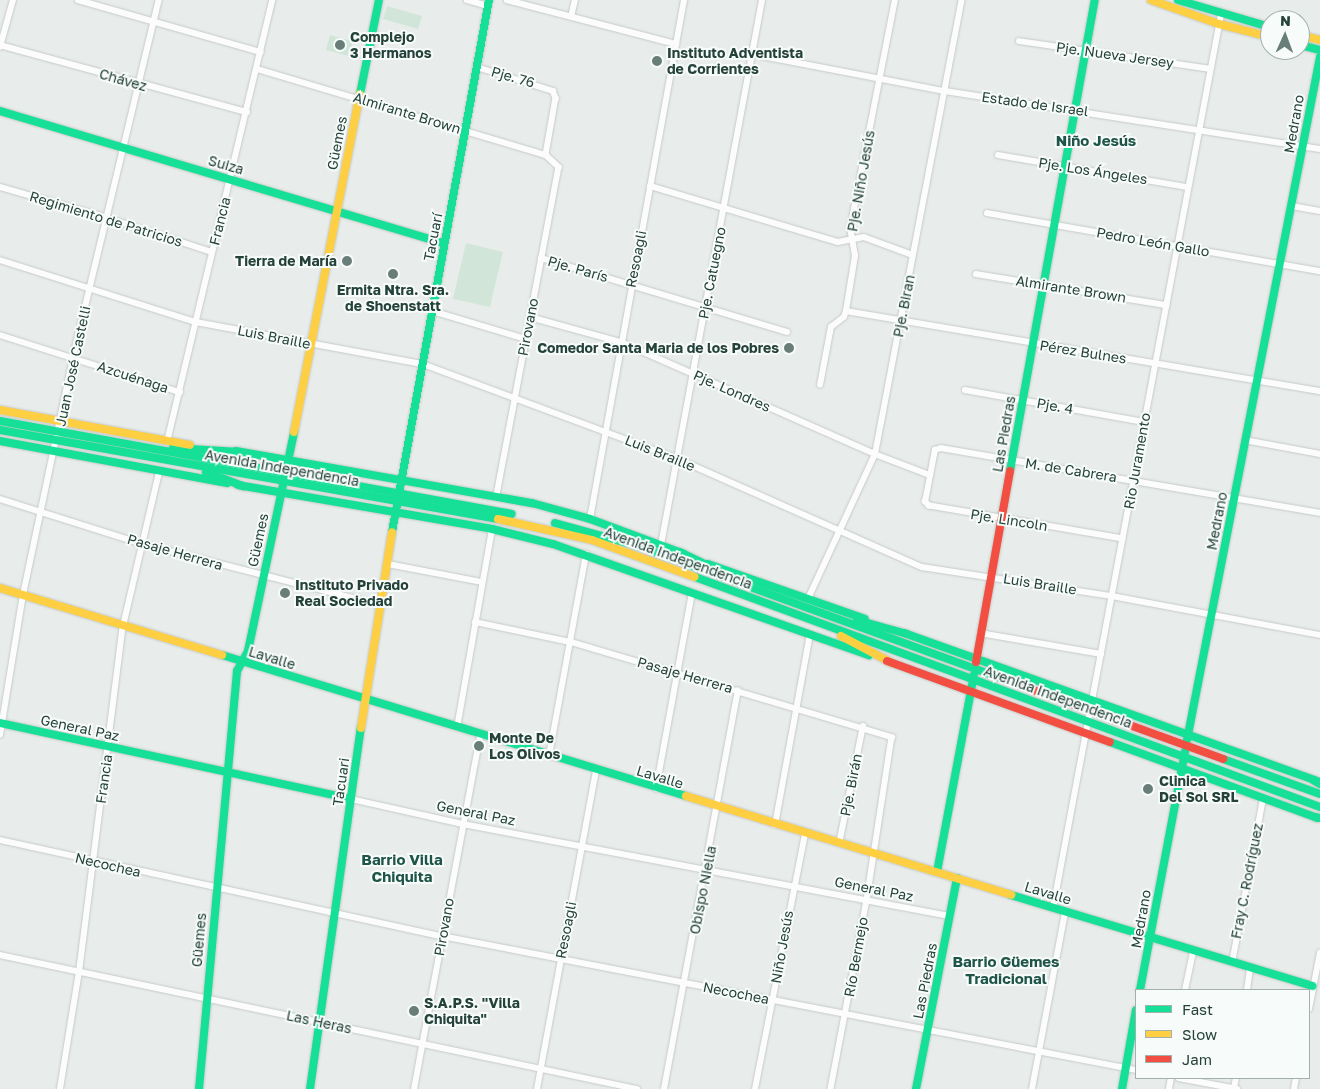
<!DOCTYPE html>
<html>
<head>
<meta charset="utf-8">
<style>
	body { margin:0 }
	#map { position:relative; width:1320px; height:1089px; overflow:hidden; background:#e8edeb; font-family:"Golos Text",sans-serif }
	div>[style] { position:absolute }
	[style*='--x'] { left:calc(var(--x)*1px); top:calc(var(--y)*1px); width:calc(var(--w)*1px); rotate:calc(var(--a)*1deg) }
	.green>* { inset:0; background:#d1e6d8 }
	.roads { filter:drop-shadow(0 0 1px #c5cac8) drop-shadow(0 0 1px #c5cac8) }
	.street>* { height:5.5px; margin:-2.75px; padding:0 2.75px; transform-origin:2.75px; border-radius:2.75px; background:#fcfcfc }
	.fast>* { height:8px; margin:-4px; padding:0 4px; transform-origin:4px; border-radius:4px; background:#16e098 }
	.slow>* { height:8px; margin:-4px; padding:0 4px; transform-origin:4px; border-radius:4px; background:#ffcf43 }
	.jam>* { height:8px; margin:-4px; padding:0 4px; transform-origin:4px; border-radius:4px; background:#f24e42 }
	.dots>* { width:14px; height:14px; translate:-50% -50%; box-sizing:border-box; border:2px solid #f7fbf9; border-radius:50% }
	span { translate:-50% -50%; white-space:nowrap; text-align:center; line-height:1.15; -webkit-text-stroke:4px #f7fbf9; paint-order:stroke }
	.poi-label { font-size:14px; color:#24423a; font-weight:700 }
	.left { translate:0 -50%; text-align:left }
	.right { translate:-100% -50%; text-align:right }
	.street-label { font-size:14px; color:#24423a }
	.neighbourhood-label { font-size:15px; color:#1f5548; font-weight:700 }
	.legend { position:absolute; left:1135px; top:989px; width:175px; height:90px; box-sizing:border-box; background:#f7fbf9; border:1px solid #a3b1ad; margin:0; padding:6px 9px; list-style:none; font-size:15px; color:#24423a }
	.legend li { display:flex; align-items:center; gap:10px; height:25px }
	.legend b { width:25px; border:1px solid #a3b1ad }
	.north { position:absolute; left:1260px; top:10px; width:50px; height:50px; box-sizing:border-box; background:#f7fbf9; border:1px solid #a3b1ad; border-radius:50%; rotate:2deg; font-size:14px; font-weight:700; line-height:20px; text-align:center; color:#24423a }
	.north::after { content:''; display:block; margin:auto; width:18px; height:22px; background:#697e78; clip-path:polygon(50% 0,100% 100%,50% 72%,0 100%) }
</style>
</head>
<body>
<div id="map">
	<div class="green">
		<div style="clip-path:polygon(387px 6px,422px 16px,418px 29px,383px 19px)"></div>
		<div style="clip-path:polygon(330px 35px,353px 41px,349px 56px,326px 50px)"></div>
		<div style="clip-path:polygon(466px 243px,503px 252px,490px 307px,453px 299px)"></div>
	</div>
	<div class="roads">
		<div class="street">
			<div style="--x:78;--y:0;--w:190;--a:15.9"></div>
			<div style="--x:467;--y:0;--w:22;--a:16"></div>
			<div style="--x:507;--y:0;--w:175;--a:14.6"></div>
			<div style="--x:571;--y:17;--w:17;--a:-77"></div>
			<div style="--x:1019;--y:41;--w:193;--a:8.3"></div>
			<div style="--x:0;--y:45;--w:256;--a:15.2"></div>
			<div style="--x:0;--y:47;--w:49;--a:-74.5"></div>
			<div style="--x:752;--y:54;--w:197;--a:10.9"></div>
			<div style="--x:945;--y:91;--w:379;--a:8.8"></div>
			<div style="--x:477;--y:67;--w:80;--a:17.5"></div>
			<div style="--x:553;--y:91;--w:8;--a:67"></div>
			<div style="--x:556;--y:98;--w:58;--a:100"></div>
			<div style="--x:257;--y:69;--w:302;--a:16.6"></div>
			<div style="--x:546;--y:155;--w:18;--a:43"></div>
			<div style="--x:559;--y:167;--w:334;--a:100.7"></div>
			<div style="--x:998;--y:155;--w:192;--a:9.6"></div>
			<div style="--x:650;--y:186;--w:196;--a:16.6"></div>
			<div style="--x:838;--y:242;--w:26;--a:-11"></div>
			<div style="--x:864;--y:237;--w:52;--a:20.2"></div>
			<div style="--x:0;--y:187;--w:112;--a:16"></div>
			<div style="--x:108;--y:218;--w:109;--a:18.1"></div>
			<div style="--x:1292;--y:206;--w:28;--a:10"></div>
			<div style="--x:987;--y:213;--w:338;--a:9.9"></div>
			<div style="--x:541;--y:258;--w:257;--a:16.7"></div>
			<div style="--x:0;--y:260;--w:206;--a:17.6"></div>
			<div style="--x:196;--y:322;--w:231;--a:10.5"></div>
			<div style="--x:423;--y:364;--w:272;--a:20.4"></div>
			<div style="--x:678;--y:459;--w:267;--a:23.9"></div>
			<div style="--x:922;--y:567;--w:192;--a:8.7"></div>
			<div style="--x:1112;--y:596;--w:212;--a:10.6"></div>
			<div style="--x:976;--y:274;--w:193;--a:9.3"></div>
			<div style="--x:432;--y:311;--w:98;--a:16.6"></div>
			<div style="--x:846;--y:311;--w:481;--a:9.6"></div>
			<div style="--x:530;--y:317;--w:94;--a:15.4"></div>
			<div style="--x:621;--y:342;--w:278;--a:23.8"></div>
			<div style="--x:875;--y:454;--w:59;--a:20.9"></div>
			<div style="--x:0;--y:335;--w:189;--a:17.6"></div>
			<div style="--x:820;--y:385;--w:59;--a:-79.3"></div>
			<div style="--x:831;--y:327;--w:16;--a:-38"></div>
			<div style="--x:844;--y:317;--w:6;--a:-72"></div>
			<div style="--x:846;--y:311;--w:56;--a:-80.7"></div>
			<div style="--x:855;--y:256;--w:27;--a:-100"></div>
			<div style="--x:850;--y:229;--w:233;--a:-78.9"></div>
			<div style="--x:965;--y:390;--w:183;--a:10.1"></div>
			<div style="--x:1245;--y:440;--w:76;--a:10.6"></div>
			<div style="--x:167;--y:442;--w:454;--a:-76.6"></div>
			<div style="--x:0;--y:499;--w:150;--a:17.5"></div>
			<div style="--x:143;--y:544;--w:246;--a:14.4"></div>
			<div style="--x:590;--y:519;--w:527;--a:-79.73"></div>
			<div style="--x:1123;--y:539;--w:197;--a:-170.3"></div>
			<div style="--x:929;--y:506;--w:6;--a:-135"></div>
			<div style="--x:925;--y:502;--w:53;--a:-79.1"></div>
			<div style="--x:935;--y:450;--w:6;--a:-18"></div>
			<div style="--x:941;--y:448;--w:385;--a:9.7"></div>
			<div style="--x:661;--y:545;--w:554;--a:-79.5"></div>
			<div style="--x:388;--y:564;--w:96;--a:10.8"></div>
			<div style="--x:808;--y:599;--w:160;--a:-65.2"></div>
			<div style="--x:875;--y:454;--w:462;--a:-79.2"></div>
			<div style="--x:475;--y:622;--w:98;--a:11.8"></div>
			<div style="--x:571;--y:642;--w:335;--a:16.5"></div>
			<div style="--x:892;--y:737;--w:165;--a:98.7"></div>
			<div style="--x:867;--y:900;--w:192;--a:100.8"></div>
			<div style="--x:980;--y:633;--w:123;--a:9.8"></div>
			<div style="--x:457;--y:728;--w:202;--a:-80"></div>
			<div style="--x:0;--y:735;--w:142;--a:-80.7"></div>
			<div style="--x:23;--y:595;--w:243;--a:-78.1"></div>
			<div style="--x:73;--y:357;--w:367;--a:-76.5"></div>
			<div style="--x:549;--y:756;--w:205;--a:-79.6"></div>
			<div style="--x:656;--y:789;--w:200;--a:-79.6"></div>
			<div style="--x:351;--y:799;--w:115;--a:12.6"></div>
			<div style="--x:463;--y:824;--w:496;--a:10.7"></div>
			<div style="--x:775;--y:825;--w:193;--a:-79.6"></div>
			<div style="--x:0;--y:840;--w:452;--a:12.3"></div>
			<div style="--x:442;--y:936;--w:707;--a:10.93"></div>
			<div style="--x:839;--y:844;--w:120;--a:-78.5"></div>
			<div style="--x:1053;--y:908;--w:909;--a:-79.35"></div>
			<div style="--x:0;--y:955;--w:651;--a:11.88"></div>
			<div style="--x:1232;--y:963;--w:167;--a:-79.3"></div>
			<div style="--x:1185;--y:990;--w:40;--a:-78"></div>
			<div style="--x:1247;--y:990;--w:21;--a:-82"></div>
			<div style="--x:1309;--y:1009;--w:57;--a:-78.9"></div>
			<div style="--x:1179;--y:1078;--w:59;--a:10.7"></div>
			<div style="--x:1234;--y:1088;--w:10;--a:-79"></div>
			<div style="--x:60;--y:1089;--w:119;--a:-80.8"></div>
			<div style="--x:79;--y:972;--w:349;--a:-82.8"></div>
			<div style="--x:123;--y:626;--w:158;--a:-76.8"></div>
			<div style="--x:414;--y:1089;--w:359;--a:-79.4"></div>
			<div style="--x:537;--y:1089;--w:324;--a:-79.5"></div>
			<div style="--x:664;--y:1089;--w:405;--a:-79.5"></div>
			<div style="--x:755;--y:1089;--w:260;--a:-78.9"></div>
			<div style="--x:1032;--y:1089;--w:180;--a:-79.4"></div>
			<div style="--x:1169;--y:1089;--w:11;--a:-80"></div>
			<div style="--x:1294;--y:1089;--w:11;--a:-80"></div>
		</div>
		<div class="fast">
			<div style="--x:1178;--y:0;--w:96;--a:16.4"></div>
			<div style="--x:1300;--y:45;--w:21;--a:14"></div>
			<div style="--x:360;--y:94;--w:96;--a:-78.6"></div>
			<div style="--x:0;--y:111;--w:463;--a:16.6"></div>
			<div style="--x:0;--y:421;--w:520;--a:10.29"></div>
			<div style="--x:0;--y:430;--w:506;--a:10.13"></div>
			<div style="--x:0;--y:441;--w:231;--a:10.5"></div>
			<div style="--x:173;--y:448;--w:67;--a:3.4"></div>
			<div style="--x:236;--y:451;--w:301;--a:10"></div>
			<div style="--x:532;--y:503;--w:60;--a:15.4"></div>
			<div style="--x:590;--y:519;--w:100;--a:20.4"></div>
			<div style="--x:1010;--y:471;--w:479;--a:-79.8"></div>
			<div style="--x:206;--y:472;--w:40;--a:21"></div>
			<div style="--x:238;--y:485;--w:258;--a:9.8"></div>
			<div style="--x:492;--y:529;--w:63;--a:13.8"></div>
			<div style="--x:553;--y:544;--w:335;--a:19.4"></div>
			<div style="--x:555;--y:523;--w:83;--a:15.4"></div>
			<div style="--x:635;--y:545;--w:397;--a:20"></div>
			<div style="--x:392;--y:532;--w:541;--a:-79.67"></div>
			<div style="--x:680;--y:552;--w:34;--a:26"></div>
			<div style="--x:708;--y:564;--w:166;--a:19.3"></div>
			<div style="--x:695;--y:577;--w:666;--a:20.2"></div>
			<div style="--x:857;--y:620;--w:52;--a:15.6"></div>
			<div style="--x:904;--y:633;--w:439;--a:19.7"></div>
			<div style="--x:222;--y:655;--w:485;--a:16.9"></div>
			<div style="--x:0;--y:723;--w:359;--a:12.2"></div>
			<div style="--x:1187;--y:740;--w:696;--a:-78.98"></div>
			<div style="--x:1110;--y:742;--w:221;--a:20.1"></div>
			<div style="--x:1223;--y:759;--w:103;--a:19.8"></div>
			<div style="--x:1313;--y:780;--w:8;--a:30"></div>
			<div style="--x:1315;--y:817;--w:5;--a:11"></div>
			<div style="--x:937;--y:872;--w:200;--a:-79.4"></div>
			<div style="--x:1011;--y:895;--w:315;--a:16.8"></div>
			<div style="--x:1140;--y:990;--w:243;--a:-79.3"></div>
			<div style="--x:199;--y:1089;--w:420;--a:-84.8"></div>
			<div style="--x:237;--y:671;--w:23;--a:-61"></div>
			<div style="--x:248;--y:651;--w:224;--a:-78.1"></div>
			<div style="--x:310;--y:1089;--w:365;--a:-82"></div>
			<div style="--x:916;--y:1089;--w:215;--a:-79"></div>
			<div style="--x:1122;--y:1089;--w:80;--a:-80"></div>
		</div>
		<div class="slow">
			<div style="--x:1151;--y:0;--w:72;--a:19.4"></div>
			<div style="--x:1219;--y:24;--w:53;--a:14.3"></div>
			<div style="--x:1300;--y:35;--w:21;--a:14"></div>
			<div style="--x:0;--y:410;--w:193;--a:10.4"></div>
			<div style="--x:294;--y:432;--w:344;--a:-79"></div>
			<div style="--x:498;--y:519;--w:96;--a:12.6"></div>
			<div style="--x:592;--y:540;--w:109;--a:19.8"></div>
			<div style="--x:0;--y:588;--w:232;--a:16.8"></div>
			<div style="--x:841;--y:636;--w:58;--a:27.9"></div>
			<div style="--x:361;--y:728;--w:198;--a:-81"></div>
			<div style="--x:686;--y:796;--w:340;--a:16.9"></div>
		</div>
		<div class="jam">
			<div style="--x:887;--y:661;--w:237;--a:20"></div>
			<div style="--x:976;--y:662;--w:194;--a:-79.9"></div>
			<div style="--x:1008;--y:681;--w:229;--a:19.9"></div>
		</div>
	</div>
	<div class="dots">
		<div style="left:340px;top:45px;background:#697e78"></div>
		<div style="left:657px;top:61px;background:#697e78"></div>
		<div style="left:347px;top:261px;background:#697e78"></div>
		<div style="left:393px;top:274px;background:#697e78"></div>
		<div style="left:789px;top:348px;background:#697e78"></div>
		<div style="left:285px;top:593px;background:#697e78"></div>
		<div style="left:479px;top:746px;background:#697e78"></div>
		<div style="left:1148px;top:789px;background:#697e78"></div>
		<div style="left:414px;top:1011px;background:#697e78"></div>
	</div>
	<div class="poi-label">
		<span class="left" style="left:350px;top:45px">Complejo<br>3 Hermanos</span>
		<span class="left" style="left:667px;top:61px">Instituto Adventista<br>de Corrientes</span>
		<span class="right" style="left:337px;top:261px">Tierra de María</span>
		<span style="left:393px;top:298px">Ermita Ntra. Sra.<br>de Shoenstatt</span>
		<span class="right" style="left:779px;top:348px">Comedor Santa Maria de los Pobres</span>
		<span class="left" style="left:295px;top:593px">Instituto Privado<br>Real Sociedad</span>
		<span class="left" style="left:489px;top:746px">Monte De<br>Los Olivos</span>
		<span class="left" style="left:1159px;top:789px">Clinica<br>Del Sol SRL</span>
		<span class="left" style="left:424px;top:1011px">S.A.P.S. "Villa<br>Chiquita"</span>
	</div>
	<div class="street-label">
		<span style="left:1115px;top:55px;rotate:8deg">Pje. Nueva Jersey</span>
		<span style="left:513px;top:77px;rotate:16deg">Pje. 76</span>
		<span style="left:123px;top:80px;rotate:16deg">Chávez</span>
		<span style="left:1035px;top:104px;rotate:8deg">Estado de Israel</span>
		<span style="left:407px;top:113px;rotate:17deg">Almirante Brown</span>
		<span style="left:1294px;top:124px;rotate:-80deg">Medrano</span>
		<span style="left:337px;top:143px;rotate:-79deg">Güemes</span>
		<span style="left:226px;top:165px;rotate:16deg">Suiza</span>
		<span style="left:1093px;top:171px;rotate:9deg">Pje. Los Ángeles</span>
		<span style="left:861px;top:181px;rotate:-80deg">Pje. Niño Jesús</span>
		<span style="left:106px;top:219px;rotate:17deg">Regimiento de Patricios</span>
		<span style="left:220px;top:221px;rotate:-76deg">Francia</span>
		<span style="left:433px;top:237px;rotate:-79deg">Tacuarí</span>
		<span style="left:1153px;top:242px;rotate:10deg">Pedro León Gallo</span>
		<span style="left:636px;top:259px;rotate:-79deg">Resoagli</span>
		<span style="left:578px;top:269px;rotate:16deg">Pje. París</span>
		<span style="left:712px;top:273px;rotate:-79deg">Pje. Catuegno</span>
		<span style="left:1071px;top:289px;rotate:9deg">Almirante Brown</span>
		<span style="left:904px;top:306px;rotate:-79deg">Pje. Biran</span>
		<span style="left:528px;top:327px;rotate:-79deg">Pirovano</span>
		<span style="left:274px;top:337px;rotate:11deg">Luis Braille</span>
		<span style="left:1083px;top:352px;rotate:9deg">Pérez Bulnes</span>
		<span style="left:73px;top:366px;rotate:-78deg">Juan José Castelli</span>
		<span style="left:133px;top:377px;rotate:18deg">Azcuénaga</span>
		<span style="left:732px;top:391px;rotate:24deg">Pje. Londres</span>
		<span style="left:1055px;top:406px;rotate:10deg">Pje. 4</span>
		<span style="left:1004px;top:434px;rotate:-80deg">Las Piedras</span>
		<span style="left:660px;top:453px;rotate:22deg">Luis Braille</span>
		<span style="left:1137px;top:461px;rotate:-80deg">Rio Juramento</span>
		<span style="left:282px;top:468px;rotate:10deg">Avenida Independencia</span>
		<span style="left:1071px;top:470px;rotate:9deg">M. de Cabrera</span>
		<span style="left:1009px;top:520px;rotate:9deg">Pje. Lincoln</span>
		<span style="left:1217px;top:521px;rotate:-79deg">Medrano</span>
		<span style="left:258px;top:540px;rotate:-78deg">Güemes</span>
		<span style="left:175px;top:552px;rotate:16deg">Pasaje Herrera</span>
		<span style="left:678px;top:558px;rotate:20deg">Avenida Independencia</span>
		<span style="left:1040px;top:584px;rotate:9deg">Luis Braille</span>
		<span style="left:272px;top:658px;rotate:17deg">Lavalle</span>
		<span style="left:685px;top:675px;rotate:16deg">Pasaje Herrera</span>
		<span style="left:1058px;top:697px;rotate:20deg">Avenida Independencia</span>
		<span style="left:80px;top:728px;rotate:12deg">General Paz</span>
		<span style="left:660px;top:777px;rotate:17deg">Lavalle</span>
		<span style="left:104px;top:779px;rotate:-82deg">Francia</span>
		<span style="left:341px;top:782px;rotate:-82deg">Tacuari</span>
		<span style="left:851px;top:785px;rotate:-79deg">Pje. Birán</span>
		<span style="left:476px;top:813px;rotate:11deg">General Paz</span>
		<span style="left:108px;top:865px;rotate:13deg">Necochea</span>
		<span style="left:1247px;top:881px;rotate:-79deg">Fray C. Rodríguez</span>
		<span style="left:874px;top:889px;rotate:11deg">General Paz</span>
		<span style="left:703px;top:890px;rotate:-79deg">Obispo Niella</span>
		<span style="left:1048px;top:893px;rotate:17deg">Lavalle</span>
		<span style="left:1141px;top:919px;rotate:-80deg">Medrano</span>
		<span style="left:444px;top:927px;rotate:-80deg">Pirovano</span>
		<span style="left:566px;top:930px;rotate:-79deg">Resoagli</span>
		<span style="left:199px;top:940px;rotate:-85deg">Güemes</span>
		<span style="left:782px;top:947px;rotate:-80deg">Niño Jesús</span>
		<span style="left:856px;top:957px;rotate:-80deg">Río Bermejo</span>
		<span style="left:925px;top:981px;rotate:-79deg">Las Piedras</span>
		<span style="left:736px;top:993px;rotate:11deg">Necochea</span>
		<span style="left:319px;top:1022px;rotate:12deg">Las Heras</span>
	</div>
	<div class="neighbourhood-label">
		<span style="left:1096px;top:141px">Niño Jesús</span>
		<span style="left:402px;top:868px">Barrio Villa<br>Chiquita</span>
		<span style="left:1006px;top:970px">Barrio Güemes<br>Tradicional</span>
	</div>
	<ul class="legend">
	<li><b style="height:6px;background:#16e098"></b>Fast</li>
	<li><b style="height:6px;background:#ffcf43"></b>Slow</li>
	<li><b style="height:6px;background:#f24e42"></b>Jam</li>
	</ul>
	<div class="north">N</div>
</div>
</body>
</html>
